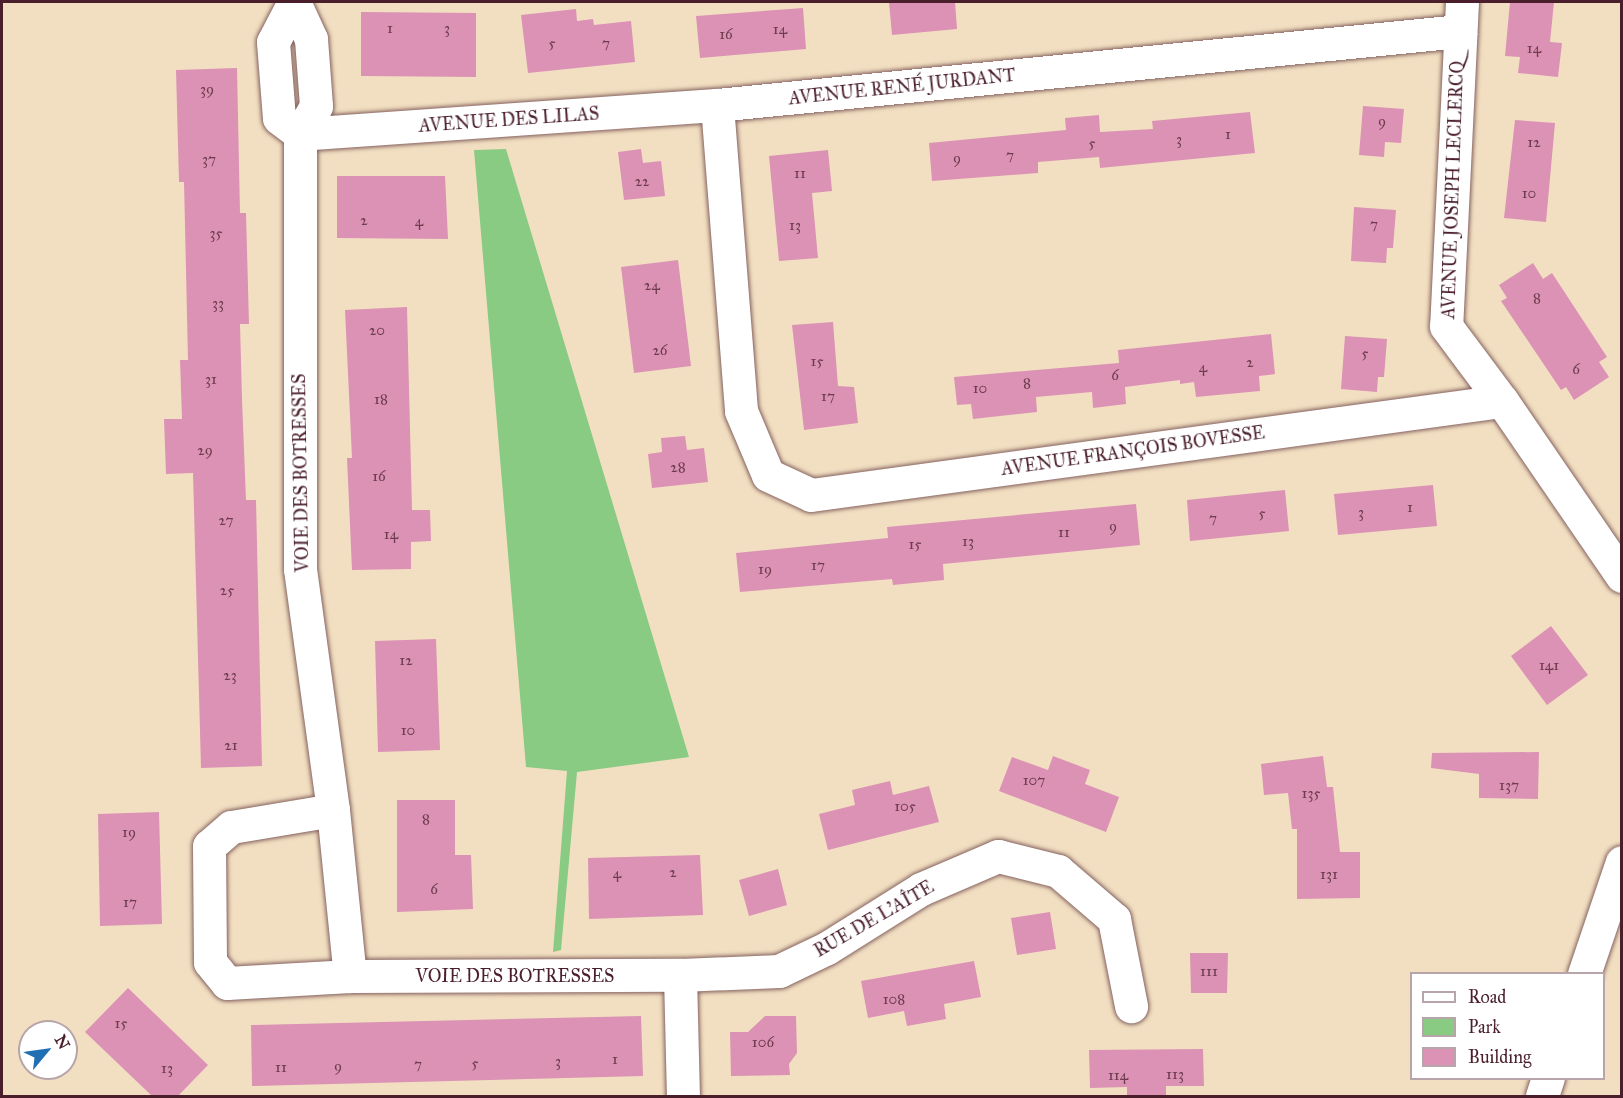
<!DOCTYPE html>
<html>
<head>
<meta charset="utf-8">
<style>
	body { margin:0 }
	#map { position:relative; width:1623px; height:1098px; overflow:hidden; background:#f2dfc1; font-family:"IM FELL Great Primer",serif }
	div>[style] { position:absolute }
	[style*='--x'] { left:calc(var(--x)*1px); top:calc(var(--y)*1px); width:calc(var(--w)*1px); rotate:calc(var(--a)*1deg) }
	.green>* { inset:0; background:#89cb83 }
	.building>* { inset:0; background:#db92b5 }
	.roads { filter:drop-shadow(0 0 2px #856260) drop-shadow(0 0 2px #856260) }
	.minor>* { height:33px; margin:-16.5px; padding:0 16.5px; transform-origin:16.5px; border-radius:16.5px; background:#fff }
	span { translate:-50% -50%; white-space:nowrap; text-align:center; line-height:1.15; -webkit-text-stroke:4.5px #fff; paint-order:stroke }
	.number-label { font-size:15px; color:#6e3c4e }
	.number-label span { -webkit-text-stroke-width:0 }
	.street-label { font-size:18px; color:#4a1f2b }
	.frame { position:absolute; inset:0; border:3px solid #4a1f2b; pointer-events:none }
	.legend { position:absolute; left:1410px; top:972px; width:195px; height:108px; box-sizing:border-box; background:#fff; border:2px solid #b7a5aa; margin:0; padding:8px 10px; list-style:none; font-size:18px; color:#4a1f2b }
	.legend li { display:flex; align-items:center; gap:12px; height:30px }
	.legend b { width:30px; border:2px solid #b7a5aa }
	.north { position:absolute; left:18px; top:1020px; width:60px; height:60px; box-sizing:border-box; background:#fff; border:2px solid #b7a5aa; border-radius:50%; rotate:61deg; font-size:16px; font-weight:700; line-height:24px; text-align:center; color:#4a1f2b }
	.north::after { content:''; display:block; margin:auto; width:21px; height:27px; background:#1f6fb2; clip-path:polygon(50% 0,100% 100%,50% 72%,0 100%) }
</style>
</head>
<body>
<div id="map">
	<div class="green">
		<div style="clip-path:polygon(506px 149px,689px 757px,577px 772px,561px 950px,553px 952px,567px 771px,526px 767px,474px 150px)"></div>
	</div>
	<div class="building">
		<div style="clip-path:polygon(889px 2px,955px 2px,957px 29px,892px 35px)"></div>
		<div style="clip-path:polygon(1510px 2px,1554px 2px,1550px 42px,1562px 43px,1558px 77px,1518px 73px,1520px 57px,1505px 56px)"></div>
		<div style="clip-path:polygon(803px 8px,806px 49px,700px 58px,696px 16px)"></div>
		<div style="clip-path:polygon(576px 9px,577px 21px,593px 19px,594px 25px,631px 21px,635px 62px,528px 73px,521px 15px)"></div>
		<div style="clip-path:polygon(361px 12px,476px 13px,476px 77px,361px 76px)"></div>
		<div style="clip-path:polygon(237px 68px,240px 213px,246px 213px,249px 324px,240px 324px,242px 399px,246px 500px,256px 500px,262px 766px,201px 768px,193px 473px,166px 474px,164px 419px,182px 419px,180px 360px,188px 360px,184px 182px,179px 182px,176px 70px)"></div>
		<div style="clip-path:polygon(1363px 106px,1404px 109px,1401px 143px,1385px 142px,1384px 157px,1359px 155px)"></div>
		<div style="clip-path:polygon(1250px 112px,1255px 153px,1100px 168px,1099px 157px,1038px 162px,1038px 173px,932px 181px,929px 143px,1066px 130px,1065px 118px,1099px 115px,1100px 132px,1153px 129px,1152px 121px)"></div>
		<div style="clip-path:polygon(1515px 120px,1555px 123px,1546px 222px,1504px 218px)"></div>
		<div style="clip-path:polygon(641px 149px,643px 163px,661px 161px,665px 196px,624px 200px,618px 152px)"></div>
		<div style="clip-path:polygon(828px 150px,832px 191px,812px 193px,818px 258px,779px 261px,769px 156px)"></div>
		<div style="clip-path:polygon(337px 176px,445px 176px,448px 239px,337px 238px)"></div>
		<div style="clip-path:polygon(1354px 207px,1396px 210px,1393px 248px,1387px 248px,1386px 263px,1351px 261px)"></div>
		<div style="clip-path:polygon(678px 260px,691px 366px,634px 373px,621px 267px)"></div>
		<div style="clip-path:polygon(1533px 263px,1543px 279px,1552px 273px,1607px 357px,1599px 362px,1609px 377px,1574px 400px,1566px 387px,1561px 390px,1501px 301px,1507px 298px,1499px 285px)"></div>
		<div style="clip-path:polygon(407px 307px,412px 510px,430px 510px,431px 541px,411px 542px,411px 569px,352px 570px,347px 458px,352px 458px,345px 310px)"></div>
		<div style="clip-path:polygon(833px 322px,838px 386px,854px 387px,858px 423px,804px 430px,792px 325px)"></div>
		<div style="clip-path:polygon(1271px 334px,1275px 374px,1259px 376px,1260px 391px,1196px 397px,1194px 382px,1180px 384px,1180px 380px,1125px 387px,1126px 404px,1093px 408px,1092px 392px,1036px 397px,1037px 412px,973px 419px,971px 404px,957px 405px,954px 377px,1119px 363px,1118px 350px)"></div>
		<div style="clip-path:polygon(1345px 336px,1387px 339px,1384px 377px,1378px 377px,1377px 392px,1341px 389px)"></div>
		<div style="clip-path:polygon(685px 436px,687px 450px,704px 448px,708px 482px,652px 488px,648px 454px,662px 452px,661px 438px)"></div>
		<div style="clip-path:polygon(1433px 485px,1437px 526px,1338px 535px,1334px 494px)"></div>
		<div style="clip-path:polygon(1285px 490px,1289px 531px,1190px 541px,1187px 500px)"></div>
		<div style="clip-path:polygon(1136px 504px,1140px 545px,943px 564px,944px 580px,893px 585px,892px 579px,740px 592px,736px 553px,888px 538px,887px 527px)"></div>
		<div style="clip-path:polygon(1551px 626px,1588px 675px,1547px 705px,1511px 656px)"></div>
		<div style="clip-path:polygon(436px 639px,440px 750px,378px 752px,375px 641px)"></div>
		<div style="clip-path:polygon(1539px 752px,1538px 799px,1479px 798px,1479px 774px,1431px 768px,1432px 753px)"></div>
		<div style="clip-path:polygon(1053px 756px,1090px 770px,1085px 784px,1119px 797px,1106px 832px,999px 791px,1012px 757px,1048px 770px)"></div>
		<div style="clip-path:polygon(1323px 756px,1327px 787px,1333px 787px,1340px 852px,1360px 852px,1360px 898px,1297px 899px,1297px 829px,1292px 829px,1288px 793px,1264px 795px,1261px 764px)"></div>
		<div style="clip-path:polygon(890px 781px,893px 795px,929px 786px,939px 822px,828px 850px,819px 814px,855px 805px,852px 790px)"></div>
		<div style="clip-path:polygon(397px 800px,455px 800px,455px 855px,471px 855px,473px 909px,397px 912px)"></div>
		<div style="clip-path:polygon(159px 812px,162px 924px,100px 926px,98px 814px)"></div>
		<div style="clip-path:polygon(700px 855px,703px 915px,589px 919px,588px 858px)"></div>
		<div style="clip-path:polygon(778px 869px,787px 905px,749px 916px,739px 880px)"></div>
		<div style="clip-path:polygon(1050px 912px,1056px 949px,1017px 955px,1011px 918px)"></div>
		<div style="clip-path:polygon(1190px 953px,1228px 953px,1227px 993px,1191px 993px)"></div>
		<div style="clip-path:polygon(974px 961px,981px 997px,944px 1004px,946px 1019px,907px 1026px,904px 1011px,868px 1018px,861px 981px)"></div>
		<div style="clip-path:polygon(128px 988px,208px 1065px,178px 1096px,152px 1096px,85px 1032px)"></div>
		<div style="clip-path:polygon(641px 1016px,643px 1076px,252px 1086px,251px 1025px)"></div>
		<div style="clip-path:polygon(765px 1016px,796px 1016px,797px 1053px,789px 1064px,790px 1075px,731px 1076px,730px 1032px,748px 1032px)"></div>
		<div style="clip-path:polygon(1203px 1049px,1204px 1086px,1166px 1086px,1166px 1096px,1127px 1096px,1127px 1087px,1090px 1088px,1089px 1050px)"></div>
	</div>
	<div class="roads">
		<div class="minor">
			<div style="--x:294;--y:2;--w:41;--a:65.3"></div>
			<div style="--x:311;--y:39;--w:67;--a:85.7"></div>
			<div style="--x:316;--y:106;--w:32;--a:120"></div>
			<div style="--x:300;--y:134;--w:435;--a:90"></div>
			<div style="--x:300;--y:569;--w:243;--a:82.2"></div>
			<div style="--x:333;--y:810;--w:167;--a:84.2"></div>
			<div style="--x:294;--y:2;--w:45;--a:117.7"></div>
			<div style="--x:273;--y:42;--w:76;--a:85.5"></div>
			<div style="--x:279;--y:118;--w:26;--a:37"></div>
			<div style="--x:1462;--y:2;--w:324;--a:92.8"></div>
			<div style="--x:1446;--y:326;--w:94;--a:53.3"></div>
			<div style="--x:1502;--y:401;--w:212;--a:55.6"></div>
			<div style="--x:717;--y:105;--w:307;--a:85.5"></div>
			<div style="--x:741;--y:411;--w:69;--a:67.1"></div>
			<div style="--x:768;--y:475;--w:47;--a:24.9"></div>
			<div style="--x:811;--y:495;--w:697;--a:-7.75"></div>
			<div style="--x:300;--y:134;--w:418;--a:-4"></div>
			<div style="--x:717;--y:105;--w:747;--a:-5.69"></div>
			<div style="--x:333;--y:810;--w:103;--a:170.5"></div>
			<div style="--x:231;--y:827;--w:29;--a:139"></div>
			<div style="--x:209;--y:846;--w:116;--a:89.5"></div>
			<div style="--x:210;--y:962;--w:27;--a:51"></div>
			<div style="--x:227;--y:983;--w:123;--a:-3.3"></div>
			<div style="--x:350;--y:976;--w:330;--a:-0.2"></div>
			<div style="--x:680;--y:975;--w:99;--a:-2.3"></div>
			<div style="--x:779;--y:971;--w:53;--a:-25.6"></div>
			<div style="--x:827;--y:948;--w:111;--a:-32.1"></div>
			<div style="--x:921;--y:889;--w:84;--a:-23.2"></div>
			<div style="--x:998;--y:856;--w:62;--a:14"></div>
			<div style="--x:1058;--y:871;--w:74;--a:40.6"></div>
			<div style="--x:1114;--y:919;--w:89;--a:78.9"></div>
			<div style="--x:1584;--y:974;--w:118;--a:-71.3"></div>
			<div style="--x:680;--y:975;--w:121;--a:88.6"></div>
			<div style="--x:1542;--y:1096;--w:19;--a:-72"></div>
		</div>
	</div>
	<div class="number-label">
		<span style="left:390px;top:29px">1</span>
		<span style="left:447px;top:29px">3</span>
		<span style="left:780px;top:30px">14</span>
		<span style="left:726px;top:35px">16</span>
		<span style="left:552px;top:44px">5</span>
		<span style="left:606px;top:44px">7</span>
		<span style="left:1534px;top:49px">14</span>
		<span style="left:207px;top:90px">39</span>
		<span style="left:1382px;top:122px">9</span>
		<span style="left:1228px;top:135px">1</span>
		<span style="left:1179px;top:140px">3</span>
		<span style="left:1534px;top:143px">12</span>
		<span style="left:1092px;top:144px">5</span>
		<span style="left:1010px;top:156px">7</span>
		<span style="left:957px;top:159px">9</span>
		<span style="left:209px;top:160px">37</span>
		<span style="left:800px;top:174px">11</span>
		<span style="left:642px;top:182px">22</span>
		<span style="left:1529px;top:194px">10</span>
		<span style="left:364px;top:221px">2</span>
		<span style="left:419px;top:222px">4</span>
		<span style="left:1374px;top:225px">7</span>
		<span style="left:795px;top:226px">13</span>
		<span style="left:216px;top:234px">35</span>
		<span style="left:652px;top:286px">24</span>
		<span style="left:1537px;top:299px">8</span>
		<span style="left:218px;top:304px">33</span>
		<span style="left:377px;top:331px">20</span>
		<span style="left:660px;top:351px">26</span>
		<span style="left:1365px;top:354px">5</span>
		<span style="left:817px;top:362px">15</span>
		<span style="left:1250px;top:363px">2</span>
		<span style="left:1203px;top:368px">4</span>
		<span style="left:1576px;top:370px">6</span>
		<span style="left:1115px;top:376px">6</span>
		<span style="left:211px;top:380px">31</span>
		<span style="left:1027px;top:384px">8</span>
		<span style="left:980px;top:389px">10</span>
		<span style="left:828px;top:397px">17</span>
		<span style="left:381px;top:400px">18</span>
		<span style="left:205px;top:451px">29</span>
		<span style="left:678px;top:468px">28</span>
		<span style="left:379px;top:477px">16</span>
		<span style="left:1410px;top:508px">1</span>
		<span style="left:1361px;top:513px">3</span>
		<span style="left:1262px;top:514px">5</span>
		<span style="left:1213px;top:519px">7</span>
		<span style="left:226px;top:521px">27</span>
		<span style="left:1113px;top:527px">9</span>
		<span style="left:1064px;top:533px">11</span>
		<span style="left:391px;top:535px">14</span>
		<span style="left:968px;top:542px">13</span>
		<span style="left:915px;top:545px">15</span>
		<span style="left:818px;top:566px">17</span>
		<span style="left:765px;top:570px">19</span>
		<span style="left:227px;top:591px">25</span>
		<span style="left:406px;top:661px">12</span>
		<span style="left:1549px;top:666px">141</span>
		<span style="left:230px;top:676px">23</span>
		<span style="left:408px;top:731px">10</span>
		<span style="left:231px;top:746px">21</span>
		<span style="left:1034px;top:781px">107</span>
		<span style="left:1509px;top:786px">137</span>
		<span style="left:1311px;top:794px">135</span>
		<span style="left:905px;top:807px">105</span>
		<span style="left:426px;top:820px">8</span>
		<span style="left:129px;top:833px">19</span>
		<span style="left:673px;top:873px">2</span>
		<span style="left:617px;top:874px">4</span>
		<span style="left:1329px;top:875px">131</span>
		<span style="left:434px;top:890px">6</span>
		<span style="left:130px;top:903px">17</span>
		<span style="left:1209px;top:972px">111</span>
		<span style="left:894px;top:1000px">108</span>
		<span style="left:121px;top:1024px">15</span>
		<span style="left:763px;top:1043px">106</span>
		<span style="left:615px;top:1060px">1</span>
		<span style="left:558px;top:1062px">3</span>
		<span style="left:475px;top:1064px">5</span>
		<span style="left:418px;top:1065px">7</span>
		<span style="left:338px;top:1067px">9</span>
		<span style="left:281px;top:1068px">11</span>
		<span style="left:167px;top:1069px">13</span>
		<span style="left:1175px;top:1075px">113</span>
		<span style="left:1118px;top:1076px">114</span>
	</div>
	<div class="street-label">
		<span style="left:902px;top:87px;rotate:-6deg">AVENUE RENÉ JURDANT</span>
		<span style="left:509px;top:120px;rotate:-4deg">AVENUE DES LILAS</span>
		<span style="left:1453px;top:190px;rotate:-88deg">AVENUE JOSEPH LECLERCQ</span>
		<span style="left:1133px;top:451px;rotate:-8deg">AVENUE FRANÇOIS BOVESSE</span>
		<span style="left:301px;top:473px;rotate:-91deg">VOIE DES BOTRESSES</span>
		<span style="left:874px;top:919px;rotate:-30deg">RUE DE L'AÎTE</span>
		<span style="left:515px;top:976px">VOIE DES BOTRESSES</span>
	</div>
	<div class="frame"></div>
	<ul class="legend">
	<li><b style="height:8px;background:#fff"></b>Road</li>
	<li><b style="height:16px;background:#89cb83"></b>Park</li>
	<li><b style="height:16px;background:#db92b5"></b>Building</li>
	</ul>
	<div class="north">N</div>
</div>
</body>
</html>
